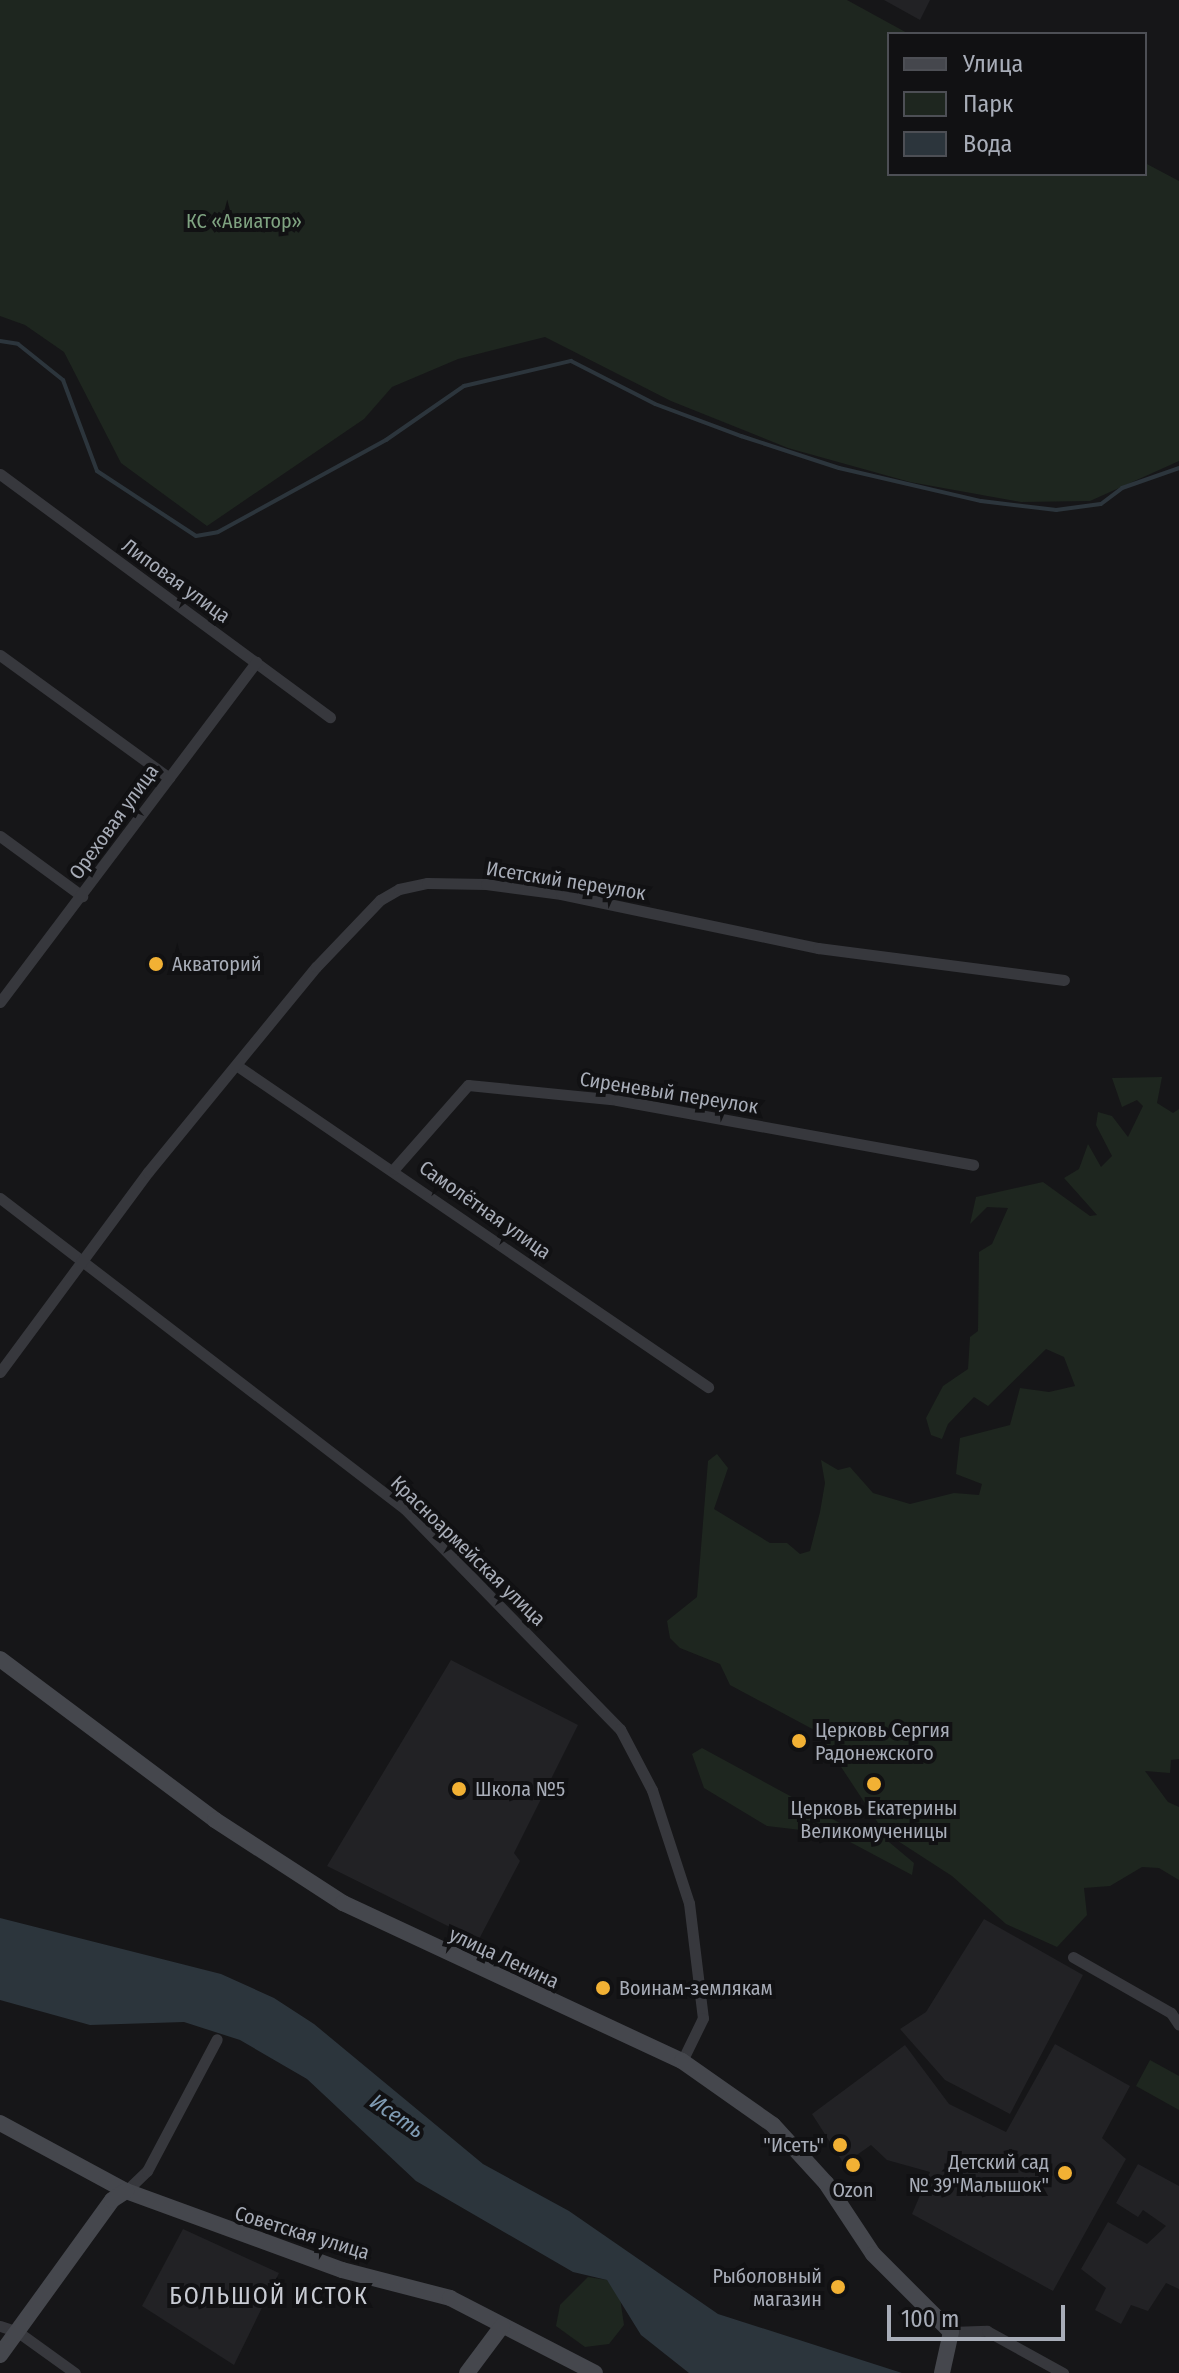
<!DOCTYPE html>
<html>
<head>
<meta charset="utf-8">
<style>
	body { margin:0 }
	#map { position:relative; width:1179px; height:2373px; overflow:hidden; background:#161618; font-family:"Fira Sans Condensed",sans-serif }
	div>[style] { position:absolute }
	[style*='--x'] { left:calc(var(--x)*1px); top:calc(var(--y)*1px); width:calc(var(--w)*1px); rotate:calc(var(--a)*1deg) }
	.built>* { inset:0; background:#222225 }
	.green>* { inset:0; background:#1e261f }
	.water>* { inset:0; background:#2c353c }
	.stream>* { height:4px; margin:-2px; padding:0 2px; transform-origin:2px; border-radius:2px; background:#2c353c }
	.street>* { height:11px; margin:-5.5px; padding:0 5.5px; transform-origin:5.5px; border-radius:5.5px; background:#37383d }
	.secondary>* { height:16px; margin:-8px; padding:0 8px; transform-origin:8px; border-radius:8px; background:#45474d }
	.dots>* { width:22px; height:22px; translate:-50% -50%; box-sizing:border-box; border:4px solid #111113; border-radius:50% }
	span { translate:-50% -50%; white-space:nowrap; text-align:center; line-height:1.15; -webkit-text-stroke:8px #111113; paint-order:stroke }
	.park-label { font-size:20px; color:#7fa381 }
	.street-label { font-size:20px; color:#a8adb8 }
	.poi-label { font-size:20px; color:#a8adb8 }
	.left { translate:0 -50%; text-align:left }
	.right { translate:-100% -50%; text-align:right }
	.water-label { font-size:22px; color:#7f9bb3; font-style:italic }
	.quarter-label { font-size:24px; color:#c9ccd4; letter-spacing:2px }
	.legend { position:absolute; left:887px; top:32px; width:260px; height:144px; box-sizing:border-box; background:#111113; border:2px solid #4d4f55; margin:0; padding:10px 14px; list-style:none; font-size:24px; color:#a8adb8 }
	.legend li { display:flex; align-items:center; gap:16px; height:40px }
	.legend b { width:40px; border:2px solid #4d4f55 }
	.scale { position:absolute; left:887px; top:2305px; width:178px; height:36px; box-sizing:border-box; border:4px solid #a8adb8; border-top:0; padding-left:10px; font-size:24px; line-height:28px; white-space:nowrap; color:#a8adb8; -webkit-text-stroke:6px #111113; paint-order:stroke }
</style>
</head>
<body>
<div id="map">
	<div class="built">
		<div style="clip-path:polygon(884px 0,930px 0,920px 20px)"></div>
		<div style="clip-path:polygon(451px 1660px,578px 1725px,514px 1853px,520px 1861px,478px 1941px,327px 1866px)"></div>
		<div style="clip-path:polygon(984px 1919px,1083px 1975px,1010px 2114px,945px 2080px,900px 2029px,926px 2012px)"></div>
		<div style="clip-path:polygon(1055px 2044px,1130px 2086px,1102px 2138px,1126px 2159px,1053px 2291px,912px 2214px,930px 2172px,887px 2160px,871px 2145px,844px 2164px,812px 2114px,905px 2045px,949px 2104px,1006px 2132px)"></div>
		<div style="clip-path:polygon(1138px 2164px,1179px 2186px,1179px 2289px,1166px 2283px,1148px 2311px,1131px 2305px,1121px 2324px,1095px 2310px,1106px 2288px,1081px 2269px,1108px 2222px,1147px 2244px,1166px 2226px,1143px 2210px,1138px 2217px,1116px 2203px)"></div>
		<div style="clip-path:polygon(183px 2229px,279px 2273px,234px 2365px,142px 2306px)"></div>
	</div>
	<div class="green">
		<div style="clip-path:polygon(0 0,847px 0,909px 34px,889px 34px,889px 174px,1145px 174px,1145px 163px,1179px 181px,1179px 461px,1090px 501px,1021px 502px,910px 482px,788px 448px,671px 401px,545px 337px,458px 359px,392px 387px,364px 419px,207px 526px,121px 463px,64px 352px,25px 325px,0 316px)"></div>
		<div style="clip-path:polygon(1162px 1077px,1157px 1103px,1173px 1113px,1179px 1109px,1179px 1759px,1171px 1760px,1170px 1773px,1145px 1771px,1168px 1802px,1179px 1807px,1179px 1880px,1159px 1868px,1142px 1867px,1110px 1886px,1084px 1888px,1087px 1915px,1057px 1947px,1006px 1924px,952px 1876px,884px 1832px,818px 1732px,730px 1685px,720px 1664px,680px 1648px,670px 1638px,667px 1621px,697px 1597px,708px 1461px,717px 1454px,728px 1468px,714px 1509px,770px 1543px,787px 1543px,800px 1554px,810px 1551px,820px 1512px,825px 1483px,821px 1460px,838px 1470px,850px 1467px,873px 1493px,910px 1504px,954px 1493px,979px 1495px,982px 1484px,956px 1474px,960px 1438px,1010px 1425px,1020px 1388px,1049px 1392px,1075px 1386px,1064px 1357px,1046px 1349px,988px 1406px,974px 1397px,948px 1424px,942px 1439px,931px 1435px,926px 1418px,943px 1386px,968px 1369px,970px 1337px,978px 1331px,979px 1252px,992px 1244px,1008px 1208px,987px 1207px,970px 1224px,976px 1197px,1043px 1182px,1090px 1216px,1097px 1215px,1064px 1178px,1079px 1169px,1088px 1144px,1101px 1167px,1112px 1156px,1096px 1125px,1098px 1112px,1112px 1116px,1128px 1137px,1143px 1106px,1137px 1100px,1122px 1107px,1112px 1078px)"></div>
		<div style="clip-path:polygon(702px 1748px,849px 1828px,883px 1837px,914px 1863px,912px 1875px,835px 1834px,767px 1826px,704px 1788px,692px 1754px)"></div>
		<div style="clip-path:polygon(1150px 2060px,1179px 2076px,1179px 2110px,1136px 2086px)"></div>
		<div style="clip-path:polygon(588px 2277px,607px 2280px,620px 2298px,624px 2325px,609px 2344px,585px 2347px,556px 2326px,560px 2305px)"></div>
	</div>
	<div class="water">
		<div style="clip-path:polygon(0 1918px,221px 1974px,274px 1998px,314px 2024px,483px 2164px,569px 2211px,718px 2314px,902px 2373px,689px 2373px,641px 2335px,607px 2280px,573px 2272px,416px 2181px,307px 2079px,240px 2040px,184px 2022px,90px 2025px,0 2000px)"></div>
	</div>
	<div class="stream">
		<div style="--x:0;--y:341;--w:18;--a:9"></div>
		<div style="--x:18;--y:344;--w:58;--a:38.7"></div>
		<div style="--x:63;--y:380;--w:97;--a:69.5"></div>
		<div style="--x:97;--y:471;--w:118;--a:33.3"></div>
		<div style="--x:196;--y:536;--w:22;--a:-10"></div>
		<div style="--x:218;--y:532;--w:192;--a:-28.7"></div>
		<div style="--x:386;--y:440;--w:95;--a:-34.7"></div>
		<div style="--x:464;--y:386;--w:110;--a:-13.2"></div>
		<div style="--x:571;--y:361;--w:94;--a:27.1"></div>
		<div style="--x:655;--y:404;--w:92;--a:20.4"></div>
		<div style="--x:741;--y:436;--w:103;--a:18.1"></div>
		<div style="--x:839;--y:468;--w:146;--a:13.1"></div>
		<div style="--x:981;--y:501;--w:76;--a:6.8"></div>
		<div style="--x:1056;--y:510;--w:45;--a:-7.6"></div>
		<div style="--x:1101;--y:504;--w:26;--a:-37"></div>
		<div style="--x:1122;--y:488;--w:60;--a:-19.3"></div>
	</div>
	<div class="street">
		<div style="--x:0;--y:474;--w:410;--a:36.4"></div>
		<div style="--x:0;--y:655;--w:209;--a:36"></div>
		<div style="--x:0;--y:836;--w:102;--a:36.2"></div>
		<div style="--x:0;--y:1002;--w:426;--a:-53"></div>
		<div style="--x:239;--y:1067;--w:568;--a:34.31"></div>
		<div style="--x:394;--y:1169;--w:112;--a:-48.6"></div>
		<div style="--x:468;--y:1085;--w:150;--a:5.7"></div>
		<div style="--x:617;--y:1100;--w:362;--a:10.3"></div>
		<div style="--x:0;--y:1198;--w:511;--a:37.52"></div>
		<div style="--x:405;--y:1509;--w:308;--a:45.7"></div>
		<div style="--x:620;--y:1729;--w:69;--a:62.3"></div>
		<div style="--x:652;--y:1790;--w:119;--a:71.9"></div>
		<div style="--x:689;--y:1903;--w:116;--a:83.1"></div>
		<div style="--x:703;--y:2018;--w:48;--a:116"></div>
		<div style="--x:0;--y:1372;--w:249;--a:-53.5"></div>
		<div style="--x:148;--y:1172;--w:265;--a:-50.7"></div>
		<div style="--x:316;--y:967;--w:93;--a:-46.3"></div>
		<div style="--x:380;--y:900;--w:22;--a:-30"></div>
		<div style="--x:399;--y:889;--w:29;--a:-12"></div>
		<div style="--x:427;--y:883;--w:59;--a:1"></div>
		<div style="--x:486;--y:884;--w:76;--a:7.6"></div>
		<div style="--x:561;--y:894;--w:263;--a:11.9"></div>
		<div style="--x:818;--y:948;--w:248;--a:7.4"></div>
		<div style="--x:1073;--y:1957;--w:113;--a:29.7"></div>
		<div style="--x:1171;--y:2013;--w:14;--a:56"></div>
		<div style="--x:126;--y:2191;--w:29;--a:-44"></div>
		<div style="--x:147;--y:2171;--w:149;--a:-62.1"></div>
		<div style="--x:0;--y:2326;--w:19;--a:18"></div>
		<div style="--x:18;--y:2332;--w:70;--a:35.7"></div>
		<div style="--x:951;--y:2332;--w:36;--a:-2"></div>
		<div style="--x:987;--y:2331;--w:87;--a:28.9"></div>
	</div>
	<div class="secondary">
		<div style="--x:0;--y:1659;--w:269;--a:36.8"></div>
		<div style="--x:215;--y:1820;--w:153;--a:33"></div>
		<div style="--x:343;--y:1903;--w:374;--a:25"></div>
		<div style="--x:682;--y:2061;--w:111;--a:35.1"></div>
		<div style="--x:773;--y:2125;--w:79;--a:47.6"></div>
		<div style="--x:826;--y:2183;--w:85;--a:56.5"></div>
		<div style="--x:873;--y:2254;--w:110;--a:45"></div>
		<div style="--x:951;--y:2332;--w:42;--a:102.4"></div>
		<div style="--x:0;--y:2123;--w:143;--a:28.4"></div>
		<div style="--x:126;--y:2191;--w:230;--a:20.1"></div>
		<div style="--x:342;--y:2270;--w:112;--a:14.5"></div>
		<div style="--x:450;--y:2298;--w:163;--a:27.3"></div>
		<div style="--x:0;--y:2355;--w:191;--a:-54.1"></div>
		<div style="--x:112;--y:2200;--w:17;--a:-33"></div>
		<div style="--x:467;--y:2373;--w:59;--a:-53.3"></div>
	</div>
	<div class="dots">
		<div style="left:156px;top:964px;background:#f2b134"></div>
		<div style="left:799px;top:1741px;background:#f2b134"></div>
		<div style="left:874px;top:1784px;background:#f2b134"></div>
		<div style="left:459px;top:1789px;background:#f2b134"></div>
		<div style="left:603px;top:1988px;background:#f2b134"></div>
		<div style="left:840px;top:2145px;background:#f2b134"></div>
		<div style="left:853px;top:2165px;background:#f2b134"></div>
		<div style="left:1065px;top:2173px;background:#f2b134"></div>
		<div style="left:838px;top:2287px;background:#f2b134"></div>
	</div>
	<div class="park-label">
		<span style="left:244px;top:221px">КС «Авиатор»</span>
	</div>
	<div class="street-label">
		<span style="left:176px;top:581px;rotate:36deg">Липовая улица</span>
		<span style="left:114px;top:822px;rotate:-54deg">Ореховая улица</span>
		<span style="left:566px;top:881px;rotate:9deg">Исетский переулок</span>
		<span style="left:669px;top:1093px;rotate:9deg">Сиреневый переулок</span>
		<span style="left:485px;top:1210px;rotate:35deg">Самолётная улица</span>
		<span style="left:468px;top:1551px;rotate:44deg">Красноармейская улица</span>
		<span style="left:504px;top:1958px;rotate:25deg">улица Ленина</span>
		<span style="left:302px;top:2233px;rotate:17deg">Советская улица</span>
	</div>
	<div class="poi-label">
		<span class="left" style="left:172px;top:964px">Акваторий</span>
		<span class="left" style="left:815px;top:1742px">Церковь Сергия<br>Радонежского</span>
		<span class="left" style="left:475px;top:1789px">Школа №5</span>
		<span style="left:874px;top:1820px">Церковь Екатерины<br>Великомученицы</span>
		<span class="left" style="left:619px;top:1988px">Воинам-землякам</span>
		<span class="right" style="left:824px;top:2145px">"Исеть"</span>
		<span class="right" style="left:1049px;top:2174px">Детский сад<br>№ 39"Малышок"</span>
		<span style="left:853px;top:2190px">Ozon</span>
		<span class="right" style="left:822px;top:2288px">Рыболовный<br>магазин</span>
	</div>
	<div class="water-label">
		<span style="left:397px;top:2116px;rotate:35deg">Исеть</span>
	</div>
	<div class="quarter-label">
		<span style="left:269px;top:2297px">БОЛЬШОЙ ИСТОК</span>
	</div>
	<ul class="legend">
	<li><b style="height:10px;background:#45474d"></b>Улица</li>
	<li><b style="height:22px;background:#1e261f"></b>Парк</li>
	<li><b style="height:22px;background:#2c353c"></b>Вода</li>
	</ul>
	<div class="scale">100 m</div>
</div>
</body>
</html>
